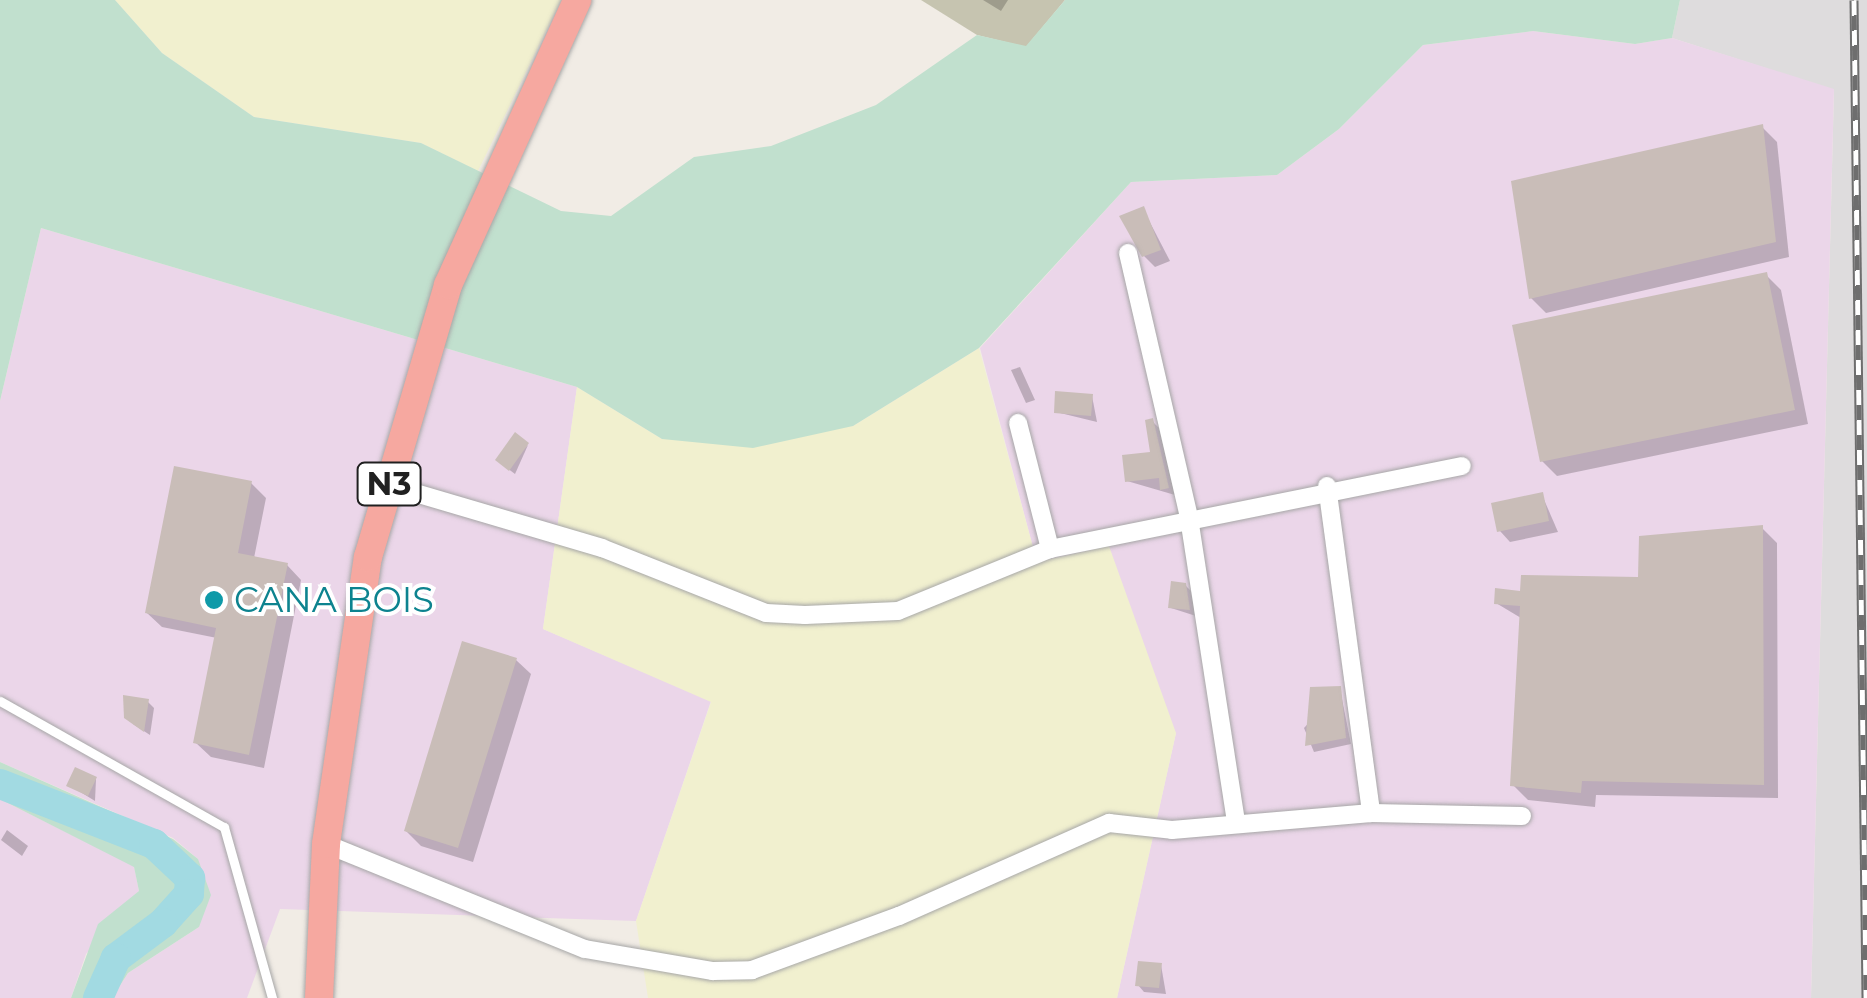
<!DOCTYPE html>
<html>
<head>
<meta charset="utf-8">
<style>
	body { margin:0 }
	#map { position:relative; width:1867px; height:998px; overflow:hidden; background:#f1ece5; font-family:Montserrat,sans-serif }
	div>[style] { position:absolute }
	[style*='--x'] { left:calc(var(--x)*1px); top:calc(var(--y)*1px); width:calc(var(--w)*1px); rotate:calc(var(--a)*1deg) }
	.residential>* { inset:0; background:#dedcdd }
	.industrial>* { inset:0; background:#ebd6e9 }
	.construction>* { inset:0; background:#c6c4b0 }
	.farmland>* { inset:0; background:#f1f0cf }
	.wetland>* { inset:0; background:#c1e0ce }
	.shadow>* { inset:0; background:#0003 }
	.river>* { height:30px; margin:-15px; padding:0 15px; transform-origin:15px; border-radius:15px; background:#a2dae2 }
	.building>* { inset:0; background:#c9bdb8 }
	.roads { filter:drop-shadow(0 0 2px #a7a7a7) drop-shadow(0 0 2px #a7a7a7) }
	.service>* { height:9px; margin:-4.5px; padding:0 4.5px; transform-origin:4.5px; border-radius:4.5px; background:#fff }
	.minor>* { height:18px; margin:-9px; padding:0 9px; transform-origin:9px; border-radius:9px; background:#fff }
	.trunk>* { height:28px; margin:-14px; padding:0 14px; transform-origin:14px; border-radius:14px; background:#f6a8a0 }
	.rail>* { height:9px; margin-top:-4.5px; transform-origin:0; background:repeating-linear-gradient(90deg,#fff 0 15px,#6e6e6e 0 30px); box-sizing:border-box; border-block:2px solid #6e6e6e }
	.dots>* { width:28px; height:28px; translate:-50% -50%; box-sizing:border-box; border:5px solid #fff; border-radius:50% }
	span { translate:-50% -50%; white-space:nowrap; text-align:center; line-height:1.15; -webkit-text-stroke:8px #fff; paint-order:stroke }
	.shield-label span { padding:2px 8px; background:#fff; border:2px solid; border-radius:8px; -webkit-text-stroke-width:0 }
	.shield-label { font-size:32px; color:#202020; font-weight:700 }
	.culture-label { font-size:35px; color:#0d838f }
	.left { translate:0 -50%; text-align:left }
</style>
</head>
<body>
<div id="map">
	<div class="residential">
		<div style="clip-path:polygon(1680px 0,1867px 0,1867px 998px,1811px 998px,1834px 90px,1672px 38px)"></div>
	</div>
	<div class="industrial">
		<div style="clip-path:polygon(1533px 31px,1635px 44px,1672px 38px,1834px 89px,1811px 998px,1117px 998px,1176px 733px,1037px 562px,980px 348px,1131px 182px,1277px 175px,1339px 129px,1423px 45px)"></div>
		<div style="clip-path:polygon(41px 228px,577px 387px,543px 629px,711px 701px,636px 921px,280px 909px,247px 998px,112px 998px,128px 973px,199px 927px,198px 859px,173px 838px,0 762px,0 401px)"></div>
		<div style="clip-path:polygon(0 799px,134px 866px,139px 891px,86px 954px,71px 998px,0 998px)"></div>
	</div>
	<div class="construction">
		<div style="clip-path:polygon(921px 0,1065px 0,1026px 47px,977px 35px)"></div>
	</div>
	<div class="farmland">
		<div style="clip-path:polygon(115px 0,561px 0,478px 171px,421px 143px,254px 117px,162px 53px)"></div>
		<div style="clip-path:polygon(979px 348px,1037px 562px,1109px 546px,1176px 733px,1117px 998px,648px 998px,636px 921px,711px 702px,543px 629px,577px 387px,662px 439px,853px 426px)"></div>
	</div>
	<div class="wetland">
		<div style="clip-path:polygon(0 0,115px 0,162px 53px,254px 117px,421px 143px,561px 211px,611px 216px,694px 157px,771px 146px,876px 105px,977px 35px,1026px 46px,1065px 0,1680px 0,1672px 38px,1635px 44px,1533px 31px,1423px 45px,1339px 129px,1277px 175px,1131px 182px,979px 348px,853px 426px,753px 448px,662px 439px,577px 387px,41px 228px,0 401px)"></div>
		<div style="clip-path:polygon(0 762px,173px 839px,198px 859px,211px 895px,199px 927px,128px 973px,112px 998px,71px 998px,98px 924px,139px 891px,134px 867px,0 799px)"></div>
	</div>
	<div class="shadow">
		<div style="clip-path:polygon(983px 0,1008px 0,1001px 11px)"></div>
		<div style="clip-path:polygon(1762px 127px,1777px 142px,1789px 257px,1546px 313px,1531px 298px)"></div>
		<div style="clip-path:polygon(1143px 209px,1170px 261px,1155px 267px,1144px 256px)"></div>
		<div style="clip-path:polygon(1766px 275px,1781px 290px,1808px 424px,1557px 476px,1542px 461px)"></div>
		<div style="clip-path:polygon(1020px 367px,1035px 400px,1026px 403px,1011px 370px)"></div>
		<div style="clip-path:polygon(1092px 396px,1097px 422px,1056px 412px)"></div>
		<div style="clip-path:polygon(1152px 421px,1159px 428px,1175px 495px,1127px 481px,1153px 454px)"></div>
		<div style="clip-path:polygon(528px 445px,515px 474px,503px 465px)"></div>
		<div style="clip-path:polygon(251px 483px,266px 498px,254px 558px,287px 565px,301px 580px,264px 768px,211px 757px,196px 743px,217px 638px,162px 627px,147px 613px)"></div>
		<div style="clip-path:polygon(1542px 495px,1558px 532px,1510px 542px,1500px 531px)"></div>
		<div style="clip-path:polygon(1762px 528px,1777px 543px,1778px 798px,1596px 795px,1595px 807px,1528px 800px,1513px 785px,1521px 618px,1496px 603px,1640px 579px)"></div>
		<div style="clip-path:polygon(1185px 585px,1192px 592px,1196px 616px,1171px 608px)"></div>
		<div style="clip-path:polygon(516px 660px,531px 674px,473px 862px,421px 846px,406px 831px)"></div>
		<div style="clip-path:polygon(1340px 689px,1351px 744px,1314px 752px,1304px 728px)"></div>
		<div style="clip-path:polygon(148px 702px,154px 708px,150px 735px,133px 724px)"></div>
		<div style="clip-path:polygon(96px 779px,95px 801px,69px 785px)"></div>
		<div style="clip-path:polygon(7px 830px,28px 846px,22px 856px,1px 840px)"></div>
		<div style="clip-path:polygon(1161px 965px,1166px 994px,1144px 992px,1138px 985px)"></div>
	</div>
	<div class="river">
		<div style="--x:0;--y:784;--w:165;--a:21.3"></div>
		<div style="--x:154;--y:844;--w:50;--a:43.4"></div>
		<div style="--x:190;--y:878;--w:16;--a:94"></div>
		<div style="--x:189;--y:894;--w:39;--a:132"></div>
		<div style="--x:163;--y:923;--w:59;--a:143.3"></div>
		<div style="--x:116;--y:958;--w:44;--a:114.2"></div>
	</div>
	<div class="building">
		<div style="clip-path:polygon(1763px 124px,1776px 242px,1529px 299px,1511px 181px)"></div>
		<div style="clip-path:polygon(1144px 206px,1161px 250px,1142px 257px,1119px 216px)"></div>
		<div style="clip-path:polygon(1767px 272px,1795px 410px,1540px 462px,1512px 325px)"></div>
		<div style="clip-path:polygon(1055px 391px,1093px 394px,1091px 416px,1054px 413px)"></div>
		<div style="clip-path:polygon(1153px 418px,1169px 488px,1160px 490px,1159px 478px,1125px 482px,1122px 455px,1150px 452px,1145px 420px)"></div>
		<div style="clip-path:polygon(515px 432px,529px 443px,509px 471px,495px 460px)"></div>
		<div style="clip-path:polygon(174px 466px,252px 481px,238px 553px,288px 563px,249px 755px,193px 743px,216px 628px,145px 613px)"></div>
		<div style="clip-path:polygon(1543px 492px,1549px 521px,1497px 532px,1491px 503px)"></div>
		<div style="clip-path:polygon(1763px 525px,1764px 785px,1582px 781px,1581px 793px,1510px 786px,1520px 606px,1494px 604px,1495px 588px,1520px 591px,1521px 575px,1638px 577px,1639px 536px)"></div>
		<div style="clip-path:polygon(1171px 581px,1186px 583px,1190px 610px,1168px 608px)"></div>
		<div style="clip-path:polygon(462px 641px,517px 658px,458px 848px,404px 831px)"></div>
		<div style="clip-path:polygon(1341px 686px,1346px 738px,1305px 746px,1310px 687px)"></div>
		<div style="clip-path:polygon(123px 695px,149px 699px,144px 732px,124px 718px)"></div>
		<div style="clip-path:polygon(75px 767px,97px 777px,88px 796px,66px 786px)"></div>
		<div style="clip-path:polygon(1138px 961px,1162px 963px,1159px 988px,1135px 986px)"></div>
	</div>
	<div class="roads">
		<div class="service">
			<div style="--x:0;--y:701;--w:257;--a:29.4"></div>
			<div style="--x:224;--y:827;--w:178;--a:74.3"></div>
		</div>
		<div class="minor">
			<div style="--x:1128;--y:253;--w:272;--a:77"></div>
			<div style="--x:1189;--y:518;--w:306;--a:81.2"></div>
			<div style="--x:1018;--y:423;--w:130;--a:75.7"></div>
			<div style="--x:388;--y:485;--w:223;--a:16.4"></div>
			<div style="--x:602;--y:548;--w:176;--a:21.6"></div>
			<div style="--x:766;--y:613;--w:39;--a:3"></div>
			<div style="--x:805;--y:615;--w:93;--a:-2.5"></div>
			<div style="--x:898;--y:611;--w:164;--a:-22.2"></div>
			<div style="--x:1050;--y:549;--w:420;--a:-11.4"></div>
			<div style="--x:1327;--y:486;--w:330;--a:82.3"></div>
			<div style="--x:326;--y:844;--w:279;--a:22.1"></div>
			<div style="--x:585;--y:949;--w:130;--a:9.8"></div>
			<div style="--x:713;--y:971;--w:39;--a:-1"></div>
			<div style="--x:752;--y:970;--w:157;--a:-20.2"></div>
			<div style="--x:899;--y:916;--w:230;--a:-23.9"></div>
			<div style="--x:1109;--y:823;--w:63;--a:6.3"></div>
			<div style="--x:1172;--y:830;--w:200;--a:-4.9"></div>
			<div style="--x:1371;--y:813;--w:151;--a:1.1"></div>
		</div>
		<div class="trunk">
			<div style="--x:319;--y:998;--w:154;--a:-87.4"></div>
			<div style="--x:326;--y:844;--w:290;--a:-81.7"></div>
			<div style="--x:368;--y:557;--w:284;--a:-73.6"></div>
			<div style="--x:448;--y:285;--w:313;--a:-65.6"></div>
		</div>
	</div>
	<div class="rail">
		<div style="--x:1854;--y:0;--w:998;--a:89.31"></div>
	</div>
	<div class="dots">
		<div style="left:214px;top:600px;background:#0f9aa8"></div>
	</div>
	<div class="shield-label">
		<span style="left:389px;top:484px">N3</span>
	</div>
	<div class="culture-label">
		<span class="left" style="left:234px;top:600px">CANA BOIS</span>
	</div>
</div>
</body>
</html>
